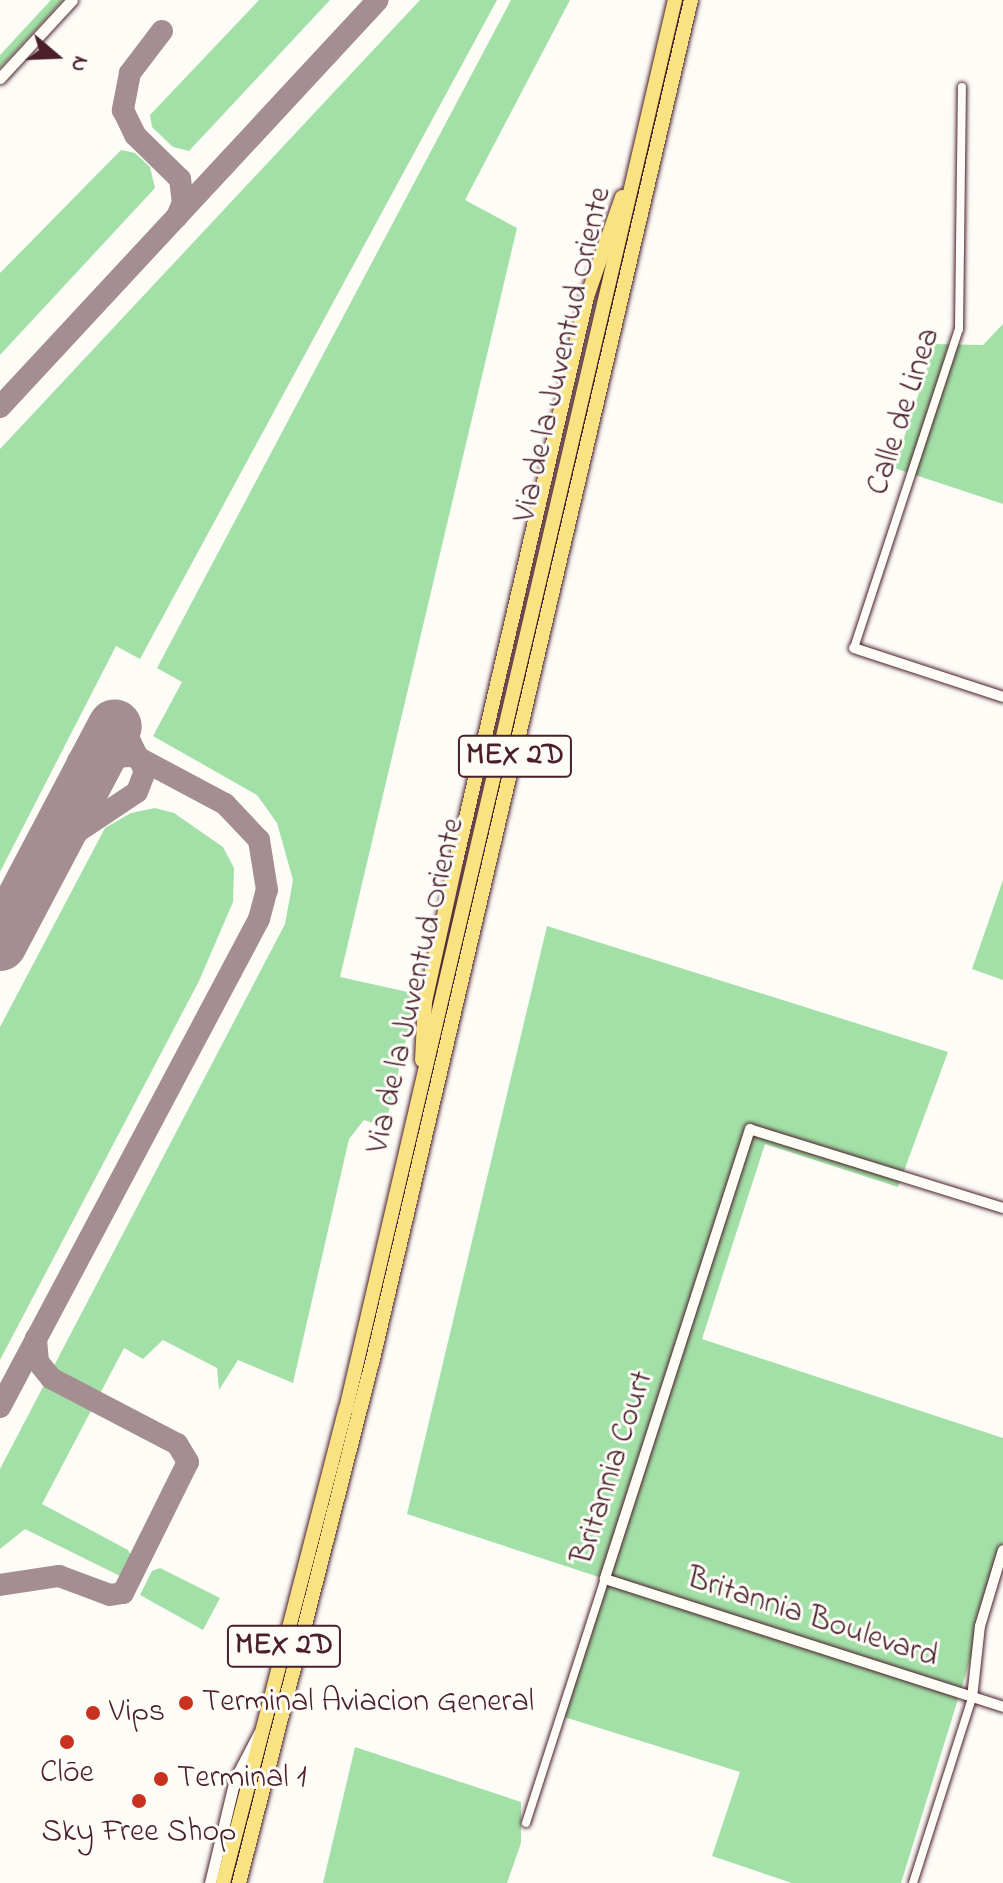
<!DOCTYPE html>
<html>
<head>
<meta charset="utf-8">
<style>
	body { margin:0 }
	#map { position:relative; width:1003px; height:1883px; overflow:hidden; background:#fdfcf7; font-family:"Indie Flower",sans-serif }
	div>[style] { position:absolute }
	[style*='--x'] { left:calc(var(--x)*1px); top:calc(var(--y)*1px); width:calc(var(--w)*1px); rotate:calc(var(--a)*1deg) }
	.green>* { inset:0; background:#a3e0a7 }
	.taxiway>* { height:22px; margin:-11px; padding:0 11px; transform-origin:11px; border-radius:11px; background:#a48e91 }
	.runway>* { height:54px; margin:-27px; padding:0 27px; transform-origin:27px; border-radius:27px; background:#a48e91 }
	.roads { filter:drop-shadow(0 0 2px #4a1f2b) drop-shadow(0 0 2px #4a1f2b) }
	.minor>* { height:8px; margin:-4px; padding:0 4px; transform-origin:4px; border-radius:4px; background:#fdfcf7 }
	.tertiary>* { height:10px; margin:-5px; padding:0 5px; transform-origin:5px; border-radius:5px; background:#fdfcf7 }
	.secondary>* { height:11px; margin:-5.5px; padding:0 5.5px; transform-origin:5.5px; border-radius:5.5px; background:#fdfcf7 }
	.trunk>* { height:14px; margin:-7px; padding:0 7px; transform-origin:7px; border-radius:7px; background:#f8e281 }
	.dots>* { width:22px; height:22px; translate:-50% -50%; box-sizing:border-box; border:4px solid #fdfcf7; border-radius:50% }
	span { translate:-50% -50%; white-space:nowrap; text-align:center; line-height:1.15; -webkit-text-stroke:6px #fdfcf7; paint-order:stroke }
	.shield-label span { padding:2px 6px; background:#fdfcf7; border:2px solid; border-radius:6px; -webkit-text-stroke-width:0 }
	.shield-label { font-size:30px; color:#4a1f2b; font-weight:700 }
	.street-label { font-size:32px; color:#4a1f2b }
	.poi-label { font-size:32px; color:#4a1f2b }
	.left { translate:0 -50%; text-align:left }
	.north { position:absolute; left:16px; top:16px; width:80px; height:80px; -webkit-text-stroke:6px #fdfcf7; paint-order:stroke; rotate:109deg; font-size:22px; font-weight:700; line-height:32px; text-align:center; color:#4a1f2b }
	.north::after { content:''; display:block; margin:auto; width:28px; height:36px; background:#4a1f2b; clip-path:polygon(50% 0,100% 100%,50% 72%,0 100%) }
</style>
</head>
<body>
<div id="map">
	<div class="green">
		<div style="clip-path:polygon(51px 0,63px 0,0 68px,0 55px)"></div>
		<div style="clip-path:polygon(259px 0,330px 0,189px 151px,173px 147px,152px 127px,150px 115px)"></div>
		<div style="clip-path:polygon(420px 0,497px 0,140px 659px,116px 646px,0 872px,0 449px)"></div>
		<div style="clip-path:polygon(511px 0,570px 0,465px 200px,517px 228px,340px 977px,417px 994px,385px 1127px,364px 1120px,349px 1139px,293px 1383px,238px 1360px,219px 1390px,217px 1368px,163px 1340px,143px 1359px,124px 1348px,42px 1504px,128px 1550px,133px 1559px,124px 1578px,25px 1529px,0 1549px,0 1469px,285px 924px,293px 880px,277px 823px,257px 795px,153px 736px,182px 682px,157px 668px)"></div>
		<div style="clip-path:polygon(121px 150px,135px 153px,150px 167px,155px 188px,0 355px,0 273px)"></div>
		<div style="clip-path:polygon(1003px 324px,1003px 504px,894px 468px,935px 344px,983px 345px)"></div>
		<div style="clip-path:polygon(155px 808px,174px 813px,223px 847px,234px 868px,233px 902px,199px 981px,0 1360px,0 1027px,105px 828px,131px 813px)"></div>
		<div style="clip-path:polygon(1003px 880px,1003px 980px,972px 969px)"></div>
		<div style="clip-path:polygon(547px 926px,948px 1052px,898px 1187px,765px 1144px,702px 1339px,1003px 1438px,1003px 1554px,901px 1883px,792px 1883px,712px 1856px,740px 1772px,561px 1716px,605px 1579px,407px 1514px)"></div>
		<div style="clip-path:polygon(160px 1568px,220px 1598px,203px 1630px,140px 1595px,152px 1571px)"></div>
		<div style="clip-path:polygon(355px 1747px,521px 1802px,521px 1843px,507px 1883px,323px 1883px)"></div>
	</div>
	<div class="taxiway">
		<div style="--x:162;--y:31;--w:53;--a:127.3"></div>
		<div style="--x:130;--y:73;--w:38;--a:101"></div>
		<div style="--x:123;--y:110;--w:28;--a:64"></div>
		<div style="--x:135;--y:135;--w:63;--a:44.4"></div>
		<div style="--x:180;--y:179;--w:23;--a:83"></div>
		<div style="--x:183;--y:202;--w:16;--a:112"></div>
		<div style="--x:0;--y:407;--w:555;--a:-47.12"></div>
		<div style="--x:44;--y:862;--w:20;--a:-53"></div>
		<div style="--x:56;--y:846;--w:97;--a:-33.7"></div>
		<div style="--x:137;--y:792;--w:22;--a:-69"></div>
		<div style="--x:145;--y:771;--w:31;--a:-117"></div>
		<div style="--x:131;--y:743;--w:22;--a:-162"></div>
		<div style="--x:110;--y:736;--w:21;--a:163"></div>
		<div style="--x:90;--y:742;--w:22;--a:122"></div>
		<div style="--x:78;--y:761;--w:29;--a:88"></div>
		<div style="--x:79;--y:790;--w:17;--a:111"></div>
		<div style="--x:0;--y:1407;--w:552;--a:-62.04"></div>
		<div style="--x:259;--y:919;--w:30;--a:-75"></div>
		<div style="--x:267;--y:890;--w:51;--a:-99.1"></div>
		<div style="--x:259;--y:840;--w:50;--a:-133.4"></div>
		<div style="--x:225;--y:804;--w:102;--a:-151.9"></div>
		<div style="--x:135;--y:756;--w:24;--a:178"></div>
		<div style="--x:111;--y:757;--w:24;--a:145"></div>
		<div style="--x:0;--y:1585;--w:60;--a:-8.7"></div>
		<div style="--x:59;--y:1576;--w:54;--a:20.4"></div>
		<div style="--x:110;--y:1595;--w:13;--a:-9"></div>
		<div style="--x:123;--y:1593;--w:146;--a:-63.6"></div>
		<div style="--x:188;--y:1462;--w:21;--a:-121"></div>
		<div style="--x:177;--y:1444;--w:142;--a:-152.4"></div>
		<div style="--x:51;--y:1378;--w:21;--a:-129"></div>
		<div style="--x:38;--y:1362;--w:24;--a:-95"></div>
	</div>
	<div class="runway">
		<div style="--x:0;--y:944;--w:246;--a:-62.2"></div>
	</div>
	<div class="roads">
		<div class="minor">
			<div style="--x:854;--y:648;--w:336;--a:-71.8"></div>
			<div style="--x:959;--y:329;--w:242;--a:-89.3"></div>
			<div style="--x:526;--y:1823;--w:256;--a:-72.1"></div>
			<div style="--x:913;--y:1883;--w:194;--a:-72.3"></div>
		</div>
		<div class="tertiary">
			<div style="--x:854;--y:648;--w:157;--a:18.2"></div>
			<div style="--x:1003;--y:1208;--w:265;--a:-162.7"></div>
			<div style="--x:750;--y:1129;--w:473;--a:107.9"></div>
			<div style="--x:605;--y:1579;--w:418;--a:17.8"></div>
			<div style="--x:972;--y:1698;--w:72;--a:-83.7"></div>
			<div style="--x:980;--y:1626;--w:79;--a:-73.2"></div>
		</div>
		<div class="secondary">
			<div style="--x:0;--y:78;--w:106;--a:-47.3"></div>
			<div style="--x:210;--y:1883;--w:107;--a:-76.5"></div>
			<div style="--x:235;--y:1779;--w:52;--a:-62.4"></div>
		</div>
		<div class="trunk">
			<div style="--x:422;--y:1060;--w:58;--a:-87"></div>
			<div style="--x:425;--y:1002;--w:144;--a:-77.6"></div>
			<div style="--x:456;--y:861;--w:579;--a:-76.92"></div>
			<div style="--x:587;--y:297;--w:106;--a:-70.7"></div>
			<div style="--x:223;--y:1883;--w:490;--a:-75.5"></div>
			<div style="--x:346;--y:1409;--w:1447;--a:-76.86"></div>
			<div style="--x:239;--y:1883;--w:541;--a:-75.66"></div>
			<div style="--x:373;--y:1359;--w:1396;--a:-76.83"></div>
		</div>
	</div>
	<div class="dots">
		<div style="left:186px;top:1703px;background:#c8321e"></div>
		<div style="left:93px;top:1713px;background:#c8321e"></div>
		<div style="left:67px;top:1742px;background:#c8321e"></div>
		<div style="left:161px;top:1779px;background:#c8321e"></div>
		<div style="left:139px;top:1801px;background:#c8321e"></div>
	</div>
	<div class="shield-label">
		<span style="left:515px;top:756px">MEX 2D</span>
		<span style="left:284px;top:1646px">MEX 2D</span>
	</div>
	<div class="street-label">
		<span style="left:564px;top:355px;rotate:-77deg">Via de la Juventud Oriente</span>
		<span style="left:905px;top:412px;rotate:-72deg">Calle de Linea</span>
		<span style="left:417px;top:986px;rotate:-77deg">Via de la Juventud Oriente</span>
		<span style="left:614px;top:1468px;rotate:-72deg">Britannia Court</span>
		<span style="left:812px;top:1619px;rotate:18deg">Britannia Boulevard</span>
	</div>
	<div class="poi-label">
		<span class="left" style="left:202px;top:1703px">Terminal Aviacion General</span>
		<span class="left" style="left:109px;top:1713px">Vips</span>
		<span style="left:67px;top:1774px">Clōe</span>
		<span class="left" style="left:177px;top:1779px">Terminal 1</span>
		<span style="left:139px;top:1833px">Sky Free Shop</span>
	</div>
	<div class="north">N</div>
</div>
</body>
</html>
